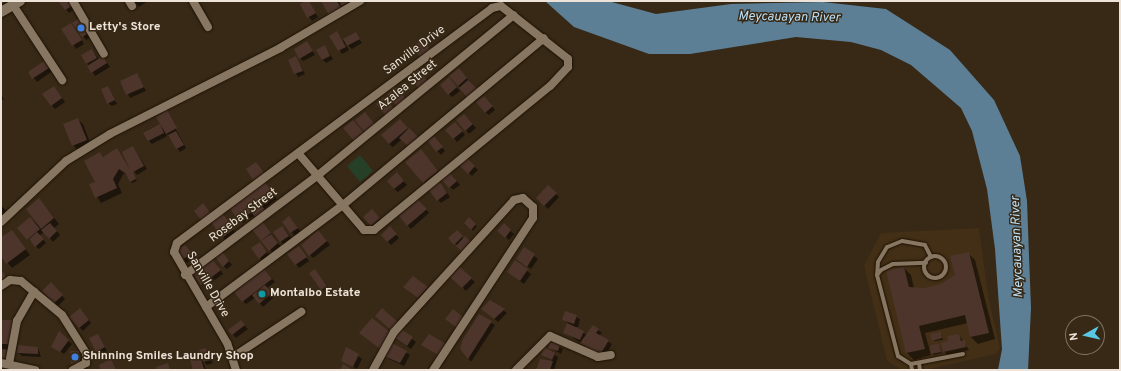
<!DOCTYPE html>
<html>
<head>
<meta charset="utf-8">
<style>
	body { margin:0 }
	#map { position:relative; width:1121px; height:371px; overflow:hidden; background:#372916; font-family:Overpass,sans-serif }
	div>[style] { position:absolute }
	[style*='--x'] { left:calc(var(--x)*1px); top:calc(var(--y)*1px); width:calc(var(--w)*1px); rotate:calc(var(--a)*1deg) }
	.built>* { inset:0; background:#432f16 }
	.green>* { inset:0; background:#264028 }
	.water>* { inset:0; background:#5d7f95 }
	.shadow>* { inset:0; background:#0007 }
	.building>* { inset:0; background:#4d352c }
	.roads { filter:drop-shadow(0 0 1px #1e1101) drop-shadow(0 0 1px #1e1101) }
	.service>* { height:4px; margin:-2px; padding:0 2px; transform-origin:2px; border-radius:2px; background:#877661 }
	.service>.ring { margin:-2px; padding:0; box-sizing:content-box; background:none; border:4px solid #877661; border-radius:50% }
	.minor>* { height:8px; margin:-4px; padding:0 4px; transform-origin:4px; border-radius:4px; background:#877661 }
	.tertiary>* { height:10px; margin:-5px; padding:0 5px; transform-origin:5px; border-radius:5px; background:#877661 }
	.dots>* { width:11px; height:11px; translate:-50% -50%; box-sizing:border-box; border:2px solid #372916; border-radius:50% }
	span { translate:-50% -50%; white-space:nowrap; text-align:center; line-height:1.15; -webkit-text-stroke:3px #372916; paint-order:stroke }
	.poi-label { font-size:12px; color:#ede3d8; font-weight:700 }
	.left { translate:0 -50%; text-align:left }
	.street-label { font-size:12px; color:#ede3d8 }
	.water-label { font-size:13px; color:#bcdff6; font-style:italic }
	.frame { position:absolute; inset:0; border:2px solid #ede3d8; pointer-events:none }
	.north { position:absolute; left:1065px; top:315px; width:40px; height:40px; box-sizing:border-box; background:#372916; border:1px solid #807364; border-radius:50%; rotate:262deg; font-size:11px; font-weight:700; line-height:16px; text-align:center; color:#ede3d8 }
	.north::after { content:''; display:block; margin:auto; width:14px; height:18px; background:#59c8e5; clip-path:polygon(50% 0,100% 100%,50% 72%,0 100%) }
</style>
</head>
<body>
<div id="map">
	<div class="built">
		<div style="clip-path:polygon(979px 228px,988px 295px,1000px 348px,996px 354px,924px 370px,903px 370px,887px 361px,864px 266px,881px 233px)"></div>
	</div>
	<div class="green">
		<div style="clip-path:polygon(360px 155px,373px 171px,360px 182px,347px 166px)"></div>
	</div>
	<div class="water">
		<div style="clip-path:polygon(545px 1px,608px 1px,656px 14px,731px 4px,823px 2px,886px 9px,950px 50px,994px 100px,1020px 156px,1027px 201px,1029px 256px,1031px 308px,1028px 370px,998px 370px,1002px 349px,995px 249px,987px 189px,972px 131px,961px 108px,911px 65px,881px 50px,851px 42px,796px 37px,690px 54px,649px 54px,574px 27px)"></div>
	</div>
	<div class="shadow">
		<div style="clip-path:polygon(60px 1px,76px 8px,69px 13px)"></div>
		<div style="clip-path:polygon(134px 1px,148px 1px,139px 7px)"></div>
		<div style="clip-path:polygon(308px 1px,318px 17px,312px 21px,301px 5px)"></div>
		<div style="clip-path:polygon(322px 1px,356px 1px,346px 9px,339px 3px,344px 12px)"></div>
		<div style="clip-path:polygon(74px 23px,92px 36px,86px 40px)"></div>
		<div style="clip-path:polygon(74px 28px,84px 44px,76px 49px,63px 29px)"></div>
		<div style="clip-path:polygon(337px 32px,343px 41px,355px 33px,362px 43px,352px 49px,345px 43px,349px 50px,342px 54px,331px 36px)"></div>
		<div style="clip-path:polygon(307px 42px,315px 55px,303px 61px,300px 58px)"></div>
		<div style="clip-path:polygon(325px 47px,333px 59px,326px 63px,322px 59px)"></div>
		<div style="clip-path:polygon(92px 50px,99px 59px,103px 57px,110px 67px,95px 76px,82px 55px)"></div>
		<div style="clip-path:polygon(296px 57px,305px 74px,298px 77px,289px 60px)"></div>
		<div style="clip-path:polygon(47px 60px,54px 70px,37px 82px,29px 72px)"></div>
		<div style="clip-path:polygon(462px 73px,470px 82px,461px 88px,458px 86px)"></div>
		<div style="clip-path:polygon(137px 74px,146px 91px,130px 98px,121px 81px)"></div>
		<div style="clip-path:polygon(452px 82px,460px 91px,452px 97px,449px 94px)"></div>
		<div style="clip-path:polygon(54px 87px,65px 102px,55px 109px,51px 105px)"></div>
		<div style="clip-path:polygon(108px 87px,117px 104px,112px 106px,108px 103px)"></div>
		<div style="clip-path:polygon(1px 94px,4px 99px,1px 101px)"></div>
		<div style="clip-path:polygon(488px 100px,495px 110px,489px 115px,485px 112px)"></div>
		<div style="clip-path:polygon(167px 112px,186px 148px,180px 152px,165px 131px,167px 136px,152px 144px,149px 141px,160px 125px,164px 130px)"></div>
		<div style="clip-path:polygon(468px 118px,476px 128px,469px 134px,466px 130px)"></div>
		<div style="clip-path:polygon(77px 119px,83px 124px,91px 145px,78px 150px,73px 145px)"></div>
		<div style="clip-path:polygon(403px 124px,420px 141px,412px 149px,402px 139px,393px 147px,389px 144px)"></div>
		<div style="clip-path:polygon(458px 126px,465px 135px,457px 142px,447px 130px)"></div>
		<div style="clip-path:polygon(429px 141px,437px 141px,445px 151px,441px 155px)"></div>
		<div style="clip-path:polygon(133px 147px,147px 169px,137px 175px,134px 171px)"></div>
		<div style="clip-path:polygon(117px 150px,137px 181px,132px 183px,124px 173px,118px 184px,122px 193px,101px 203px,90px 185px,96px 182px,100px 153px,104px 158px)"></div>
		<div style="clip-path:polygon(424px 154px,441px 175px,427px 186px,407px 162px)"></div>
		<div style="clip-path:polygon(467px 160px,478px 170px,472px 176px,461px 166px)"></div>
		<div style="clip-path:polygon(453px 176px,460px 185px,453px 190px,450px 187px)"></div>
		<div style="clip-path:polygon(400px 177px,407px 185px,398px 192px,394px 189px)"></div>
		<div style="clip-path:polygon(267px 186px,277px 199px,264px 209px,268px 214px,259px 220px,255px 216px,252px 217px,243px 223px,240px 220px)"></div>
		<div style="clip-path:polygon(548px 186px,559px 197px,548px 209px,537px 198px)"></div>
		<div style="clip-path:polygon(443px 187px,450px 197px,441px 203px,438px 200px)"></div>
		<div style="clip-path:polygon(422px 204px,429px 213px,411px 229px,400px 217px)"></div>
		<div style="clip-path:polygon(1px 205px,10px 215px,1px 224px)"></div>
		<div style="clip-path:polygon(44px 205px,59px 224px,54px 228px,60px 235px,53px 242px,44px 232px,40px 235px,46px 243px,39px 249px,28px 239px,30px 218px,42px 228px,27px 209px)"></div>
		<div style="clip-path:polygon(375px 213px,383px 222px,375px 229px,372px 225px)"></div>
		<div style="clip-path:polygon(225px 218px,236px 233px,226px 240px,223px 237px)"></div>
		<div style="clip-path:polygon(469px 219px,477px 226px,473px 231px,465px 223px)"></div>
		<div style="clip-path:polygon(293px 221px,300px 231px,295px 236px,283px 222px)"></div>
		<div style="clip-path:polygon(265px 225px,281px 247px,273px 253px,261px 240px)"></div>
		<div style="clip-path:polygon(504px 225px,514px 234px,509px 240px,499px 231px)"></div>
		<div style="clip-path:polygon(390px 228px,399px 238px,391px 245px,382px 235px)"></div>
		<div style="clip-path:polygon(285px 230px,292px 239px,284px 245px,274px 233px)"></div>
		<div style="clip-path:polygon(11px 231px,30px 255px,12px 268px,1px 255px,1px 238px)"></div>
		<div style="clip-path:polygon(457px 232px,464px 239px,467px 255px,450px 238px)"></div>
		<div style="clip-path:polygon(322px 235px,330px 245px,313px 258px,310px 255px)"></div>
		<div style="clip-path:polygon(260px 243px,270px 256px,263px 261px,260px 258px)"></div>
		<div style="clip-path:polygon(524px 248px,538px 259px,531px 269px,517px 259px)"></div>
		<div style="clip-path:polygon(189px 249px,194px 257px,187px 263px,177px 251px)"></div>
		<div style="clip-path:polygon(302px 251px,309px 261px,299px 268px,289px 254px)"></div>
		<div style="clip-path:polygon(968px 253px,975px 260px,995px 339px,978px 344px,971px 337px,968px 323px,925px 333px,931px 355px,914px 360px,907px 353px,904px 268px,911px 275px,914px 288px,925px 289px,941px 285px,956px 275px)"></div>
		<div style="clip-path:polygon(225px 256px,232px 265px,227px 269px,223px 266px)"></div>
		<div style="clip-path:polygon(515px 262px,531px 274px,524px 284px,508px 272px)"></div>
		<div style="clip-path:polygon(216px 263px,223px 274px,205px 287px,201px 284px)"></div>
		<div style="clip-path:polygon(460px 268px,475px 282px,466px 291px,452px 277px)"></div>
		<div style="clip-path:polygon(264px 270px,275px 282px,267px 288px,274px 297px,263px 307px,255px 298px,246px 304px,243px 301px)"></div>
		<div style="clip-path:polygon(315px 270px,330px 289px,326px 292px,322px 289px)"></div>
		<div style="clip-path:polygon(413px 277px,430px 291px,422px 301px,408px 290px)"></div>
		<div style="clip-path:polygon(51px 284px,65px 299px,58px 306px,44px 291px)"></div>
		<div style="clip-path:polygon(491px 301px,507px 313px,498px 322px,486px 312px)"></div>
		<div style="clip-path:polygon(80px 309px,91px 323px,83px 331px,79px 327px)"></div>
		<div style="clip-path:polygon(566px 312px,580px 319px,578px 327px,573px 327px,587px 335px,593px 326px,602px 333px,599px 336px,612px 344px,604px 358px,564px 332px,568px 323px,563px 319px)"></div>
		<div style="clip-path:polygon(479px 316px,495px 325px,471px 362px,461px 348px)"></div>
		<div style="clip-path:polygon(1px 321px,18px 327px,16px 349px,8px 349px,1px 362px)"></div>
		<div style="clip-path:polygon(244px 325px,248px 329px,236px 338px,229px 330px)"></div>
		<div style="clip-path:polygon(402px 331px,416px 342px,411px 349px,396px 339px,392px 344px,410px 355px,404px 366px,389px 359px,386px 354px,360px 333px,391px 334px,395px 339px)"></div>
		<div style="clip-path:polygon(59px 333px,72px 344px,64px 354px,53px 347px)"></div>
		<div style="clip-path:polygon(941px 333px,943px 340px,934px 341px,933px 340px)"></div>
		<div style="clip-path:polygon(98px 335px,107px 351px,100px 355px,97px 351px)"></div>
		<div style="clip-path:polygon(429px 335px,442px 357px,422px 345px)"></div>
		<div style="clip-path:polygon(959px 335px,969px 350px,947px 355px,944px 351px,949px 342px)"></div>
		<div style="clip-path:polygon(552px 342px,563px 349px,561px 354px,549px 347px)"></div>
		<div style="clip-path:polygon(939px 345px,942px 353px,934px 355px,932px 353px)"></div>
		<div style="clip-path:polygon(38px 348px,41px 357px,22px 356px,18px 353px)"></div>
		<div style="clip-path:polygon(347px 348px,362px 359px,357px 369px,342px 360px)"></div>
		<div style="clip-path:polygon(206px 349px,213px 363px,207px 365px,203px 361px,206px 370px,194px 370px,190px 358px,199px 354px,203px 358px)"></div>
		<div style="clip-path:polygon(545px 349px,558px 357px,554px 370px,537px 370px,552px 361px,542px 355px)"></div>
		<div style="clip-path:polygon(79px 352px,81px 364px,74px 365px,72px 363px)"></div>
	</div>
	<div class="building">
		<div style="clip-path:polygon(58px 1px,71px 1px,74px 5px,65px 10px)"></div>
		<div style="clip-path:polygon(306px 1px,309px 1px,316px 13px,307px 18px,300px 4px)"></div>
		<div style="clip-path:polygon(321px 1px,337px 1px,341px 8px,329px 15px)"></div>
		<div style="clip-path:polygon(339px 1px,351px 1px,342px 6px)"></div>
		<div style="clip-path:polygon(80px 18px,89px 33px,82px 37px,72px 23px)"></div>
		<div style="clip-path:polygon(71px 23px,82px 40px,72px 46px,61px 29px)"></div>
		<div style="clip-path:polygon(337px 31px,346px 47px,338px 51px,329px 36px)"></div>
		<div style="clip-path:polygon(356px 32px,360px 39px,347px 46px,343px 39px)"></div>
		<div style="clip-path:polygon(423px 39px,430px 49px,420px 57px,412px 47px)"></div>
		<div style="clip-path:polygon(307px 41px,313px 51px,299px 59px,294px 49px)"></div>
		<div style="clip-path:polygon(325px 45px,330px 56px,322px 60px,316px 50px)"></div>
		<div style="clip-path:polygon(92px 49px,97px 58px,86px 64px,81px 55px)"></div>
		<div style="clip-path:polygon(103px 56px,107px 63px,91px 73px,87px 66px)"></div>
		<div style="clip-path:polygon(296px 56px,303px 71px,294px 74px,288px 60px)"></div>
		<div style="clip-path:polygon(47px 59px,52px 66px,32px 79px,28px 72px)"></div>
		<div style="clip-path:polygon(459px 68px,467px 78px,458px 86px,449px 76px)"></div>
		<div style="clip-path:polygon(418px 69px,428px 82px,419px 89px,409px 76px)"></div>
		<div style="clip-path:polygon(137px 73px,144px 87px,126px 95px,120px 81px)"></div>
		<div style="clip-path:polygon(449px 77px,457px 87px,448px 95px,440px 85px)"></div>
		<div style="clip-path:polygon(468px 80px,477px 89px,468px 98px,459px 88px)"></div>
		<div style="clip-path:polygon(54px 86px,62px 98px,51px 106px,42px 94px)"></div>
		<div style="clip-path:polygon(108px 86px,115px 100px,107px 104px,101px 89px)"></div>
		<div style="clip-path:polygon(396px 87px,407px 101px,398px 108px,387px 94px)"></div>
		<div style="clip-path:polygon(484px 96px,493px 106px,485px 113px,476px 102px)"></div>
		<div style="clip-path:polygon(384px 97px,394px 109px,386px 116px,376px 104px)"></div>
		<div style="clip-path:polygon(167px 110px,177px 128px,166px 134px,156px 117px)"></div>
		<div style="clip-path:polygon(365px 112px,376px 126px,366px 134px,355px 120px)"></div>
		<div style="clip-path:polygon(464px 114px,473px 124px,465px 131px,456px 120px)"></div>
		<div style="clip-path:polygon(78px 118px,87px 140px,72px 146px,63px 124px)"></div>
		<div style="clip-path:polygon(400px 119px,408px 128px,389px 144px,381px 135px)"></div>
		<div style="clip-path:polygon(353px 120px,365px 134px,355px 142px,343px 128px)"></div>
		<div style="clip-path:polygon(455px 122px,463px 131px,453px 139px,445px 130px)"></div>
		<div style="clip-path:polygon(160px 124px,164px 133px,148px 141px,143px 133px)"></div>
		<div style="clip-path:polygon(409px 128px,418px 137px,408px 146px,399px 138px)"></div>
		<div style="clip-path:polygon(176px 131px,184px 145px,176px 149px,168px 135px)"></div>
		<div style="clip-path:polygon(434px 136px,443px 147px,436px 152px,428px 141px)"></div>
		<div style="clip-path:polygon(133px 146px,144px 166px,133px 172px,136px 179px,130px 182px,125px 173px,119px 169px,113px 179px,117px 188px,95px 198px,89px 184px,95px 182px,84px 161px,100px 152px,103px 157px,117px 148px,130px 170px,122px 152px)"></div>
		<div style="clip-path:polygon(421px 149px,438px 171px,423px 183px,405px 162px)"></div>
		<div style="clip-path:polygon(467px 158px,475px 166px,468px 174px,460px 166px)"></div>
		<div style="clip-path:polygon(256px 162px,264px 173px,253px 180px,246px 169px)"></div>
		<div style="clip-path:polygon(397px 172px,404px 181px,394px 189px,387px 181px)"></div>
		<div style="clip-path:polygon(449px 172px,457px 181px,449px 188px,441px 179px)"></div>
		<div style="clip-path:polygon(264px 181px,274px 195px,261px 205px,265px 210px,255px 217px,252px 213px,248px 214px,239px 221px,229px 207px)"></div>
		<div style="clip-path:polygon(440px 182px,447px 193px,437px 201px,429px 190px)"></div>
		<div style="clip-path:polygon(548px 185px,557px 193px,544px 206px,536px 198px)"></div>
		<div style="clip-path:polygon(39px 198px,54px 218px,41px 229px,26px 209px)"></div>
		<div style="clip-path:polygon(418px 200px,427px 209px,407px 226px,399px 216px)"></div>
		<div style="clip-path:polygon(203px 203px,211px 214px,202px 221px,194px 211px)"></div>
		<div style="clip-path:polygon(372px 209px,380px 218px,371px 226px,363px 217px)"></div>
		<div style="clip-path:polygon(222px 213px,234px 229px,222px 238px,211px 222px)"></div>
		<div style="clip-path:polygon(289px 216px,298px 228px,290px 233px,282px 222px)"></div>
		<div style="clip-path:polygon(30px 217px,40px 229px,27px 240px,17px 228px)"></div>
		<div style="clip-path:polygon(469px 217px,476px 224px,471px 230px,464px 223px)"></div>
		<div style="clip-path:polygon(262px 221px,271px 233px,261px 241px,251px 228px)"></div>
		<div style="clip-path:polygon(50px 223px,57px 231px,49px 239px,41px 230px)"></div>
		<div style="clip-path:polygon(504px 223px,511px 230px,505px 238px,497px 231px)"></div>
		<div style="clip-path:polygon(282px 226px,289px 236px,280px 242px,273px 232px)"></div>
		<div style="clip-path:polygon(390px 226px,397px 234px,387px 242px,381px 235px)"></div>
		<div style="clip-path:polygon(12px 230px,26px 249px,6px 264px,1px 256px,1px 237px)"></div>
		<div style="clip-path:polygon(318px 230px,327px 241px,309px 256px,301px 245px)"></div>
		<div style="clip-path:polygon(457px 230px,463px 236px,454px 245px,448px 238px)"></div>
		<div style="clip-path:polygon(37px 232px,44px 239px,35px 247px,29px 239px)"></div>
		<div style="clip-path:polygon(271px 234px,278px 243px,269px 251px,261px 241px)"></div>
		<div style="clip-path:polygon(465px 236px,472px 243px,463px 253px,456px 246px)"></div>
		<div style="clip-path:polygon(260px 242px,267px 252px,259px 259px,251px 248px)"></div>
		<div style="clip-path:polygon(185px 245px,192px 253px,182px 260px,176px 251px)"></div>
		<div style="clip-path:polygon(299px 246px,307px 257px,295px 265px,287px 254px)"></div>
		<div style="clip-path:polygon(524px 247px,535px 254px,527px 267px,516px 259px)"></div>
		<div style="clip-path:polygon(222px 251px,229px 261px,223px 267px,215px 257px)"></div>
		<div style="clip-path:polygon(969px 252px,989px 333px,970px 337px,965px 315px,919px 326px,925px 349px,906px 353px,886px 271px,904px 267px,909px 287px,925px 288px,941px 284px,955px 275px,950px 256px)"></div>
		<div style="clip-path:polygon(212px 259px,221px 270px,201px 285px,193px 273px)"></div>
		<div style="clip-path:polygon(515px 260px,528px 269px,520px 281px,507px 272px)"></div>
		<div style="clip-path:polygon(460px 267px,472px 278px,462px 288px,450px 277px)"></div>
		<div style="clip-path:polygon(1px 269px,6px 277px,1px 280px)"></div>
		<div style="clip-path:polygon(264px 269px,272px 279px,242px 302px,234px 292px)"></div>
		<div style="clip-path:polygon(315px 269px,327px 286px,321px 290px,309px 273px)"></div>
		<div style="clip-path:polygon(413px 276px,428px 287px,418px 298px,403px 287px)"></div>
		<div style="clip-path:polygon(51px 282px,63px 295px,54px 303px,42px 291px)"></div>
		<div style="clip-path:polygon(265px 285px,272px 293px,259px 304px,252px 295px)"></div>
		<div style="clip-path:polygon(490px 300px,505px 309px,494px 319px,481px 309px)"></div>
		<div style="clip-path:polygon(80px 308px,89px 320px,79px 328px,69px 317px)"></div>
		<div style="clip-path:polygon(382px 308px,399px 323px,392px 331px,375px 316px)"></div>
		<div style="clip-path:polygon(453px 309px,464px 318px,457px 328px,445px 319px)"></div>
		<div style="clip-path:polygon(565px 311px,577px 315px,574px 324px,562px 320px)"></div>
		<div style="clip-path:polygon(479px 314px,492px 321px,468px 359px,460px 349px,463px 339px)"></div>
		<div style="clip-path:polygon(372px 318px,391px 333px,380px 349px,359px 333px)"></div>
		<div style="clip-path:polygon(1px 320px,13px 320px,12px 344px,1px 344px)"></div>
		<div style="clip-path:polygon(241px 320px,245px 325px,232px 335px,228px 330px)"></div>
		<div style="clip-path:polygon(567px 323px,584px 331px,580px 340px,563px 333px)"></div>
		<div style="clip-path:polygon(593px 325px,599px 329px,596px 333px,609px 340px,600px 355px,580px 343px)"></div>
		<div style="clip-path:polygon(402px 330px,413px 337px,407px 346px,395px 338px)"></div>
		<div style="clip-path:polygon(59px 331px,69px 340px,60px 352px,51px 347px)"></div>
		<div style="clip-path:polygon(941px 332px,942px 338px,932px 341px,930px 334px)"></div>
		<div style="clip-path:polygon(98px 334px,105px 347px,96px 352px,89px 338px)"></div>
		<div style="clip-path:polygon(429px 334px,446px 344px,438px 355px,421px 345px)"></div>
		<div style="clip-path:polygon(959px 334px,961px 341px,965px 340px,966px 347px,943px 352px,941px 343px,948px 341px,947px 336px)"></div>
		<div style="clip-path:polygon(551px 341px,560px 345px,558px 351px,548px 348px)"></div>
		<div style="clip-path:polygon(392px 343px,407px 351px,400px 363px,384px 356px)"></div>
		<div style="clip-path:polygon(939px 344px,941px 352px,931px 354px,930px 345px)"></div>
		<div style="clip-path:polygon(18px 345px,38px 347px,38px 354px,17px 353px)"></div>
		<div style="clip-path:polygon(346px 347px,359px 354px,353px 367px,341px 361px)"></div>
		<div style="clip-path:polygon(544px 347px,555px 353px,552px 360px,541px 355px)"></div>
		<div style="clip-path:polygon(206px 348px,210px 360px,203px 362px,199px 350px)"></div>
		<div style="clip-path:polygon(1px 349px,11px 350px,9px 362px,1px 361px)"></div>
		<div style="clip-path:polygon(70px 351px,79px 351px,80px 363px,71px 364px)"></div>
		<div style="clip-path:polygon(199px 353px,204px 369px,193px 370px,189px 357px)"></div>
		<div style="clip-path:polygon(111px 359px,116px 370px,101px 370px,99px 365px)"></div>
		<div style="clip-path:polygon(540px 359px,553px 361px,550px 370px,536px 370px)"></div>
		<div style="clip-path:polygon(168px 363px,170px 370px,157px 370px,156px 367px)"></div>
		<div style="clip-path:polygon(343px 364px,353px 370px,340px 370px)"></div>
	</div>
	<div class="roads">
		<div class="service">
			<div class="ring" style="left:924px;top:256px;width:18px;height:18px"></div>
			<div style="--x:931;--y:257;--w:13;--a:-117"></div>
			<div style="--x:925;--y:245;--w:23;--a:-170"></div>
			<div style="--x:902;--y:241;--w:16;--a:158"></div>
			<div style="--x:887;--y:247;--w:17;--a:121"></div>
			<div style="--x:878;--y:262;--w:13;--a:94"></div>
			<div style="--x:877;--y:275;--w:84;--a:75.5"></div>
			<div style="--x:898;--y:356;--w:15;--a:32"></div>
			<div style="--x:911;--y:364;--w:53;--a:-10.9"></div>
			<div style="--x:877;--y:275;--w:6;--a:-51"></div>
			<div style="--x:881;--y:270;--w:13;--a:-27"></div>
			<div style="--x:893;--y:264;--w:33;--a:-2"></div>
			<div style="--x:919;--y:363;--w:7;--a:82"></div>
			<div style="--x:911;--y:364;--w:6;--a:81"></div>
		</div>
		<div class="minor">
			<div style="--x:73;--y:1;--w:61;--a:59.7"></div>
			<div style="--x:129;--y:1;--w:6;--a:59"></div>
			<div style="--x:193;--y:1;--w:30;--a:60"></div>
			<div style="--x:13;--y:5;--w:90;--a:56.8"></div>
			<div style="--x:1;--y:222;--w:89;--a:-43.2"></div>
			<div style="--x:66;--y:161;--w:52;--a:-31.5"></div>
			<div style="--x:110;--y:134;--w:191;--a:-26.8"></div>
			<div style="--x:280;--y:48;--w:93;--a:-30.4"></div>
			<div style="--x:185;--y:275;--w:165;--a:-36.9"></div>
			<div style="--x:317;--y:176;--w:254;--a:-39.3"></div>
			<div style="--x:1;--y:286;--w:11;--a:-34"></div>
			<div style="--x:10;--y:280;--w:11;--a:5"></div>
			<div style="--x:21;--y:281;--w:53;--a:39.7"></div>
			<div style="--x:62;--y:315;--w:45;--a:57.7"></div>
			<div style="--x:86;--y:353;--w:10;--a:90"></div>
			<div style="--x:86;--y:363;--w:15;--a:152"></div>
			<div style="--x:206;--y:307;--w:171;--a:-36.7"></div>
			<div style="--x:343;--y:205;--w:261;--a:-39.7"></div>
			<div style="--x:233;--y:357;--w:82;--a:-33.5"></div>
			<div style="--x:1;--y:363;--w:35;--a:12"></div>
			<div style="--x:9;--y:364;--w:44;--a:-79.5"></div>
			<div style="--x:17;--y:321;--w:34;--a:-60"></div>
			<div style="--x:236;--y:370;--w:28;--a:-108"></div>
			<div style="--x:227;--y:343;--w:105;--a:-120.2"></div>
			<div style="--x:174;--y:252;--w:9;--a:-72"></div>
			<div style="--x:177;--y:243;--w:393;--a:-36.7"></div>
			<div style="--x:492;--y:8;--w:9;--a:-13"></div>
			<div style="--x:501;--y:6;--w:85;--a:38.3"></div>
			<div style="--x:568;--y:59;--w:8;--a:90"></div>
			<div style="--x:568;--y:67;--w:26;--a:133"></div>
			<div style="--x:550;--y:86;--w:227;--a:140.7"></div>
			<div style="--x:374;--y:230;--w:10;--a:180"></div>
			<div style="--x:364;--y:230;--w:101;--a:-130.6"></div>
			<div style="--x:373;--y:370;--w:43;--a:-61.1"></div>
			<div style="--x:394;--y:332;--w:178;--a:-47.7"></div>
			<div style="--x:514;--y:200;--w:9;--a:-13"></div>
			<div style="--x:523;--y:198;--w:13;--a:42"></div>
			<div style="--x:533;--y:207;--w:11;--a:90"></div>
			<div style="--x:533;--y:218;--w:182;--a:123.3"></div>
			<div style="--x:516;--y:370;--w:48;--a:-45"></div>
			<div style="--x:550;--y:336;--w:52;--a:23.6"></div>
			<div style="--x:598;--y:357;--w:13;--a:-9"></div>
		</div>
		<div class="tertiary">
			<div style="--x:1;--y:12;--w:22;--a:-30"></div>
		</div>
	</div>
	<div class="dots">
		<div style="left:81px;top:28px;background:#3f7fe0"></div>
		<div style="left:262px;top:294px;background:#0f9aa8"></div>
		<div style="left:75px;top:357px;background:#3f7fe0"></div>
	</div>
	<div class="poi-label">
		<span class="left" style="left:89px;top:28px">Letty's Store</span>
		<span class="left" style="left:270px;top:294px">Montalbo Estate</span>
		<span class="left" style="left:83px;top:357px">Shinning Smiles Laundry Shop</span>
	</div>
	<div class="street-label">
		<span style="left:415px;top:51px;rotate:-37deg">Sanville Drive</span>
		<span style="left:408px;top:86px;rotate:-39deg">Azalea Street</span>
		<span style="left:244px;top:216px;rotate:-37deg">Rosebay Street</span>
		<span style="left:207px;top:285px;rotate:60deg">Sanville Drive</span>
	</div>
	<div class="water-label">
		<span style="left:789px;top:18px;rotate:1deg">Meycauayan River</span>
		<span style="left:1018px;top:247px;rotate:-92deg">Meycauayan River</span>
	</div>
	<div class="frame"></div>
	<div class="north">N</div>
</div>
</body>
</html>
